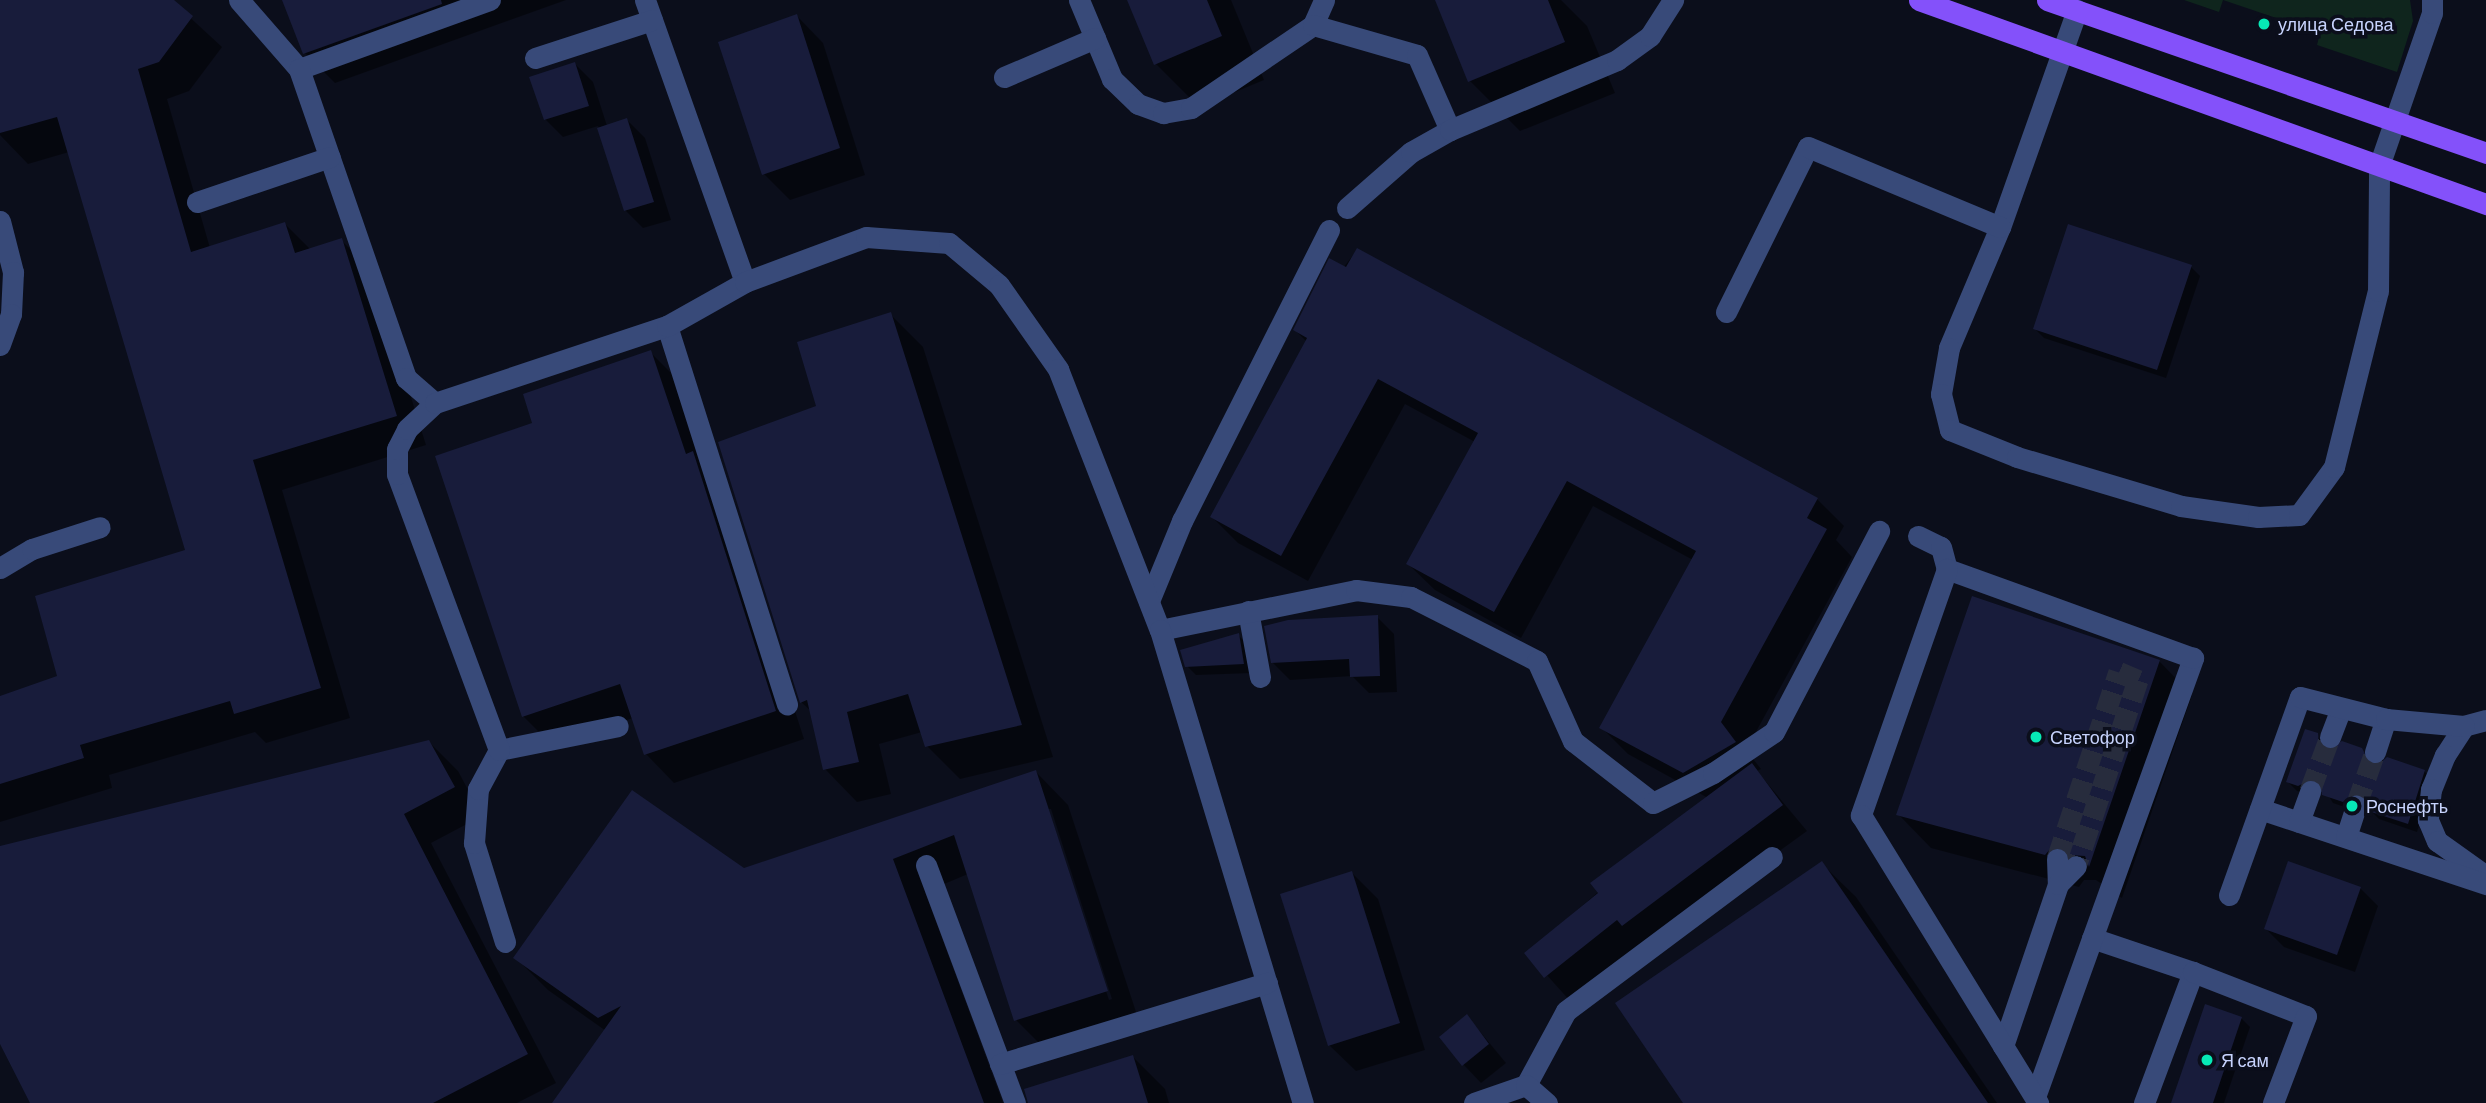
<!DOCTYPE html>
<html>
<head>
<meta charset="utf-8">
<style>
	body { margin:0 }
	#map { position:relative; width:2486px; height:1103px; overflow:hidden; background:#0b0e1b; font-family:Barlow,sans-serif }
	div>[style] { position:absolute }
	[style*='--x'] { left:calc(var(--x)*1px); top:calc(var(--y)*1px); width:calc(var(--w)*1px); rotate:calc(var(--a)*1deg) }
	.green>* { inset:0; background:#0f251d }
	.shadow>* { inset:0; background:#0007 }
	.building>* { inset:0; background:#181c3b }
	.minor-tunnel>* { height:21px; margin-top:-10.5px; transform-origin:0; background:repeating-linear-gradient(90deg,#272c3d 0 21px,transparent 0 31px) }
	.minor>* { height:21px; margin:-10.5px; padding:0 10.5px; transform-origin:10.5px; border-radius:10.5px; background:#384a79 }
	.major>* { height:21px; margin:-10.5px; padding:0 10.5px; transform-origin:10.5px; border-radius:10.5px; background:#8451fa }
	.dots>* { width:19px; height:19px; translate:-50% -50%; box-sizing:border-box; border:4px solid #0b0e1b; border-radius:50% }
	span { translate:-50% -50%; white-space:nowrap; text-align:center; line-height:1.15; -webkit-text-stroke:7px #0b0e1b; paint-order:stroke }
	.poi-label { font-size:18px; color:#c7d3fd }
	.left { translate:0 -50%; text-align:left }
</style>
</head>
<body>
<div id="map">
	<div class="green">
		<div style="clip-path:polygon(2184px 0,2410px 0,2413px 21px,2397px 72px,2317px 45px,2320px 33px,2223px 0,2219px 12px)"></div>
	</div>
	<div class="shadow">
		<div style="clip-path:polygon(0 0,171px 0,222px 47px,189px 91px,167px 99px,210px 248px,285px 224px,311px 250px,341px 240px,371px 270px,426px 445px,282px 490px,350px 718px,266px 743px,255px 732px,109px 775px,112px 788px,0 822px,0 698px,59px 677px,187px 551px,69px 152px,28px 164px,0 135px)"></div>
		<div style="clip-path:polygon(284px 0,566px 0,335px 83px,302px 50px)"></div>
		<div style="clip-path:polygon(1129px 0,1231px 0,1264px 80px,1199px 107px,1156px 64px)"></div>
		<div style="clip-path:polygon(1437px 0,1561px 0,1587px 26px,1615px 93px,1520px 131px,1470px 81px)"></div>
		<div style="clip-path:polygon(797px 16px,823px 43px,865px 175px,790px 200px,764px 174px)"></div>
		<div style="clip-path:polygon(575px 64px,593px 82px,607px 126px,627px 120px,645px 138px,671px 220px,643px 228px,625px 210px,598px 126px,563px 137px,545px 119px)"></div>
		<div style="clip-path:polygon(1357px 250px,1817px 499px,1844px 526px,1836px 540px,1852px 557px,1746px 750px,1761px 769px,1757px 771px,1807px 831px,1571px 1002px,1527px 953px,1708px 798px,1628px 754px,1602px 728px,1693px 560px,1593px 506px,1521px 638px,1435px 590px,1408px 564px,1475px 442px,1405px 404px,1308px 581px,1238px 543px,1212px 517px,1307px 342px,1295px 330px)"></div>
		<div style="clip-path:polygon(2191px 267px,2200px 276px,2166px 378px,2044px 338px,2035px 329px)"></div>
		<div style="clip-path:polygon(890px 314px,923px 347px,1053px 757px,960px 779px,927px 746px,922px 732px,879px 744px,891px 794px,857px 802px,825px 769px,811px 711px,801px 702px,819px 407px)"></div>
		<div style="clip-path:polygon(650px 352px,679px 381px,721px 482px,804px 739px,674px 783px,646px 754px,633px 718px,552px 745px,523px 716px,535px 425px)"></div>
		<div style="clip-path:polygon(1377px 617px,1394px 634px,1397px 692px,1369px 693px,1352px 676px,1290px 680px,1272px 662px)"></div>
		<div style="clip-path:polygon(1238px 635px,1247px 644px,1252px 673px,1196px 675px,1187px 666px)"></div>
		<div style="clip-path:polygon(2159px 661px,2192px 695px,2122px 898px,2096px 880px,2084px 880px,2079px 887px,1931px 848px,1898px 814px)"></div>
		<div style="clip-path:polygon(2317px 735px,2327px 751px,2362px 750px,2374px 766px,2424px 771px,2433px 780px,2417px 832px,2379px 819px,2370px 810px,2370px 802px,2362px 802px,2353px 810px,2333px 803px,2323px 787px,2308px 794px,2297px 791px,2288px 782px)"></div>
		<div style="clip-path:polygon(429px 742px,458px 771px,482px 816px,431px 843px,556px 1083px,517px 1103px,32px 1103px,0 1040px,0 848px)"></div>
		<div style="clip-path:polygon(evenodd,1036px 772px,1068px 805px,1140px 1024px,1049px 1053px,1016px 1020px,968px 874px,925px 892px,1003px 1103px,554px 1103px,606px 1031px,548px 990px,516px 958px,744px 870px,1036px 772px,1047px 809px,1051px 809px,1112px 999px,1109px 1000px,1047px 809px)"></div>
		<div style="clip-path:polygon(1822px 864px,1856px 897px,1997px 1103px,1685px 1103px)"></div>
		<div style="clip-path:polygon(1352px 873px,1378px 899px,1425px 1050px,1356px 1071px,1329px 1045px)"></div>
		<div style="clip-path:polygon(2360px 888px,2378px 906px,2355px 972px,2284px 947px,2266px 929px)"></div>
		<div style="clip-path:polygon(1467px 1016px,1506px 1063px,1481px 1083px,1463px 1064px)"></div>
		<div style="clip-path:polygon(2241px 1018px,2250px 1027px,2224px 1103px,2173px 1103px)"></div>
		<div style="clip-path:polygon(1133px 1057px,1165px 1089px,1169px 1103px,1064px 1103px)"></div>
	</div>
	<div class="building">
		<div style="clip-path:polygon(0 0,174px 0,193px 16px,159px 62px,138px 69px,191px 252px,285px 222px,295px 253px,342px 238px,397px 416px,253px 460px,321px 688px,234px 714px,230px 701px,80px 745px,84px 758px,0 784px,0 696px,57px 676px,35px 596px,185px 550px,57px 117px,0 133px)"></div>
		<div style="clip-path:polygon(282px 0,441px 0,442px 4px,303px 54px)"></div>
		<div style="clip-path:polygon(1127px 0,1207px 0,1222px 36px,1154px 65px)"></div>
		<div style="clip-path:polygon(1435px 0,1548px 0,1565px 42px,1468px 82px)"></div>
		<div style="clip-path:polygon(797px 14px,840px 148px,762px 175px,718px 42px)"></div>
		<div style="clip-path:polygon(575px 62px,589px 106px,544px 120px,529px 77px)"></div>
		<div style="clip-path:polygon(627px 118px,654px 202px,624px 211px,597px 128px)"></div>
		<div style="clip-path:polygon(2068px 224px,2192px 265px,2157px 370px,2033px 329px)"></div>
		<div style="clip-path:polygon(1357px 248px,1818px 498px,1807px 518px,1827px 529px,1721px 722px,1736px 742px,1683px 773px,1599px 728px,1696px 551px,1567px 481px,1494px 612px,1406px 564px,1478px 433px,1378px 379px,1281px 556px,1210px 517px,1307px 338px,1293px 330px,1329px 258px,1346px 267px)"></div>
		<div style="clip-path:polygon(891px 312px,1022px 725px,925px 747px,908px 694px,847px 712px,859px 762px,823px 770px,807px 700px,800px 703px,718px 442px,816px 406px,797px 342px)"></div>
		<div style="clip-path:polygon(651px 350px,686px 454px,693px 451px,776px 711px,644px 755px,620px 684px,522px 717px,435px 456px,532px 423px,523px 394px)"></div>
		<div style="clip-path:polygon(1972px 596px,2160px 660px,2089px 867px,2085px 856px,2069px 855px,2062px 847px,2051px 848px,2045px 855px,1896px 815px)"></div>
		<div style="clip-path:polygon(1378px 615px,1380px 676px,1350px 677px,1349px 659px,1271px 663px,1264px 626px,1288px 620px)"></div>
		<div style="clip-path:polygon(1239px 633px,1244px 664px,1185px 667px,1180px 650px)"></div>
		<div style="clip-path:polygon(2305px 729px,2318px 733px,2319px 745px,2326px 749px,2342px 741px,2362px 748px,2370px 764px,2378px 765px,2387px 757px,2425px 770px,2408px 824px,2368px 811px,2369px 803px,2361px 794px,2353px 793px,2343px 802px,2322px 795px,2320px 783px,2314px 778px,2298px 786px,2286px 782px)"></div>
		<div style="clip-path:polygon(429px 740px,455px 787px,404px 814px,528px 1054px,433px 1103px,30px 1103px,0 1044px,0 846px)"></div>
		<div style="clip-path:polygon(1752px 763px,1783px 805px,1622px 926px,1617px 920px,1544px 978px,1524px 953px,1598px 893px,1590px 883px)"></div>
		<div style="clip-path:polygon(1036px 770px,1108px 991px,1014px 1021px,954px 835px,893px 859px,984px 1103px,552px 1103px,621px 1006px,598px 1018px,513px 958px,632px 790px,744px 868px)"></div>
		<div style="clip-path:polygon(1822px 861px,1988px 1103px,1683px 1103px,1615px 1003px)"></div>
		<div style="clip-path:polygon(2288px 861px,2361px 887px,2337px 955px,2264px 929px)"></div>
		<div style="clip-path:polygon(1352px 871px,1400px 1023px,1328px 1046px,1280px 894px)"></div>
		<div style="clip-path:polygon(2205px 1004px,2242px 1017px,2213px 1103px,2171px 1103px)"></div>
		<div style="clip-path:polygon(1467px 1014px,1489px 1044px,1462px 1066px,1439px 1037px)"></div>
		<div style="clip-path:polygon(1133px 1055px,1148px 1103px,1028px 1103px,1024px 1089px)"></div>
	</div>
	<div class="minor-tunnel">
		<div style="--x:2310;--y:791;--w:58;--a:-69.7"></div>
		<div style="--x:2356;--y:806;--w:57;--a:-70.6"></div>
		<div style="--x:2057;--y:859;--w:197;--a:-71.7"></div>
		<div style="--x:2119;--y:672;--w:21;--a:23"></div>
		<div style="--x:2138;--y:680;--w:196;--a:108.4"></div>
	</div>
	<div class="minor">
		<div style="--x:239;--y:0;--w:91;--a:49"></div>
		<div style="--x:299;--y:69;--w:203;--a:-19.9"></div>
		<div style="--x:645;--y:0;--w:299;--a:70.5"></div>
		<div style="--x:1079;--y:0;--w:86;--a:67.3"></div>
		<div style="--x:1112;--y:79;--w:36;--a:44"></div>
		<div style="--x:1138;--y:104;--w:27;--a:20"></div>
		<div style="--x:1163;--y:113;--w:28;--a:-10"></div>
		<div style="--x:1191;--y:108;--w:148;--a:-34.2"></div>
		<div style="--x:1313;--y:25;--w:27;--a:-66"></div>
		<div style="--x:2077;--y:10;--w:230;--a:109.5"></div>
		<div style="--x:2000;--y:227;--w:131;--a:112.9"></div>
		<div style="--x:1949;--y:348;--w:47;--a:99.9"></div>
		<div style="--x:1941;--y:394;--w:37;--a:76"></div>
		<div style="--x:1950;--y:430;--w:72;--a:21.9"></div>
		<div style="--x:2017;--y:457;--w:171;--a:16.6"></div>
		<div style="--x:2181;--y:506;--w:78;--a:8.1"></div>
		<div style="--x:2258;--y:517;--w:41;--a:-2.8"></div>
		<div style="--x:2299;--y:515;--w:59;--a:-53.9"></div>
		<div style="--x:2334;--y:467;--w:181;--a:-76"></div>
		<div style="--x:2378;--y:291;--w:125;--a:-89.5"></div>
		<div style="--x:2379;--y:166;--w:162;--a:-70.9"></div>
		<div style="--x:2432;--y:13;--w:13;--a:-90"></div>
		<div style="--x:1313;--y:25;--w:108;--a:16.1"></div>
		<div style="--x:1417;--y:55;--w:82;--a:66.3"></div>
		<div style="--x:535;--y:58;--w:123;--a:-18"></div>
		<div style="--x:299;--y:69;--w:327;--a:70.9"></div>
		<div style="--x:406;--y:378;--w:38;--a:41"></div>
		<div style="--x:1004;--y:77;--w:99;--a:-23.2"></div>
		<div style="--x:197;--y:202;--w:140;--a:-18.7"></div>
		<div style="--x:1347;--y:208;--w:85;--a:-41.2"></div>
		<div style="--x:1411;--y:152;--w:45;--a:-29.4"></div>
		<div style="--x:1450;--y:130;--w:181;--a:-22.7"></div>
		<div style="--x:1617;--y:60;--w:41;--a:-36"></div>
		<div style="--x:1650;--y:36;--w:43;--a:-57.4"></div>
		<div style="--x:0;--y:221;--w:53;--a:75.7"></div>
		<div style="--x:13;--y:272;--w:42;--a:92.7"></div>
		<div style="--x:11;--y:314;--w:33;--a:110"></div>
		<div style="--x:1726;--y:312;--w:184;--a:-63.6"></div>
		<div style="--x:1808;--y:147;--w:208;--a:22.6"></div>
		<div style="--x:667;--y:326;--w:397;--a:72.4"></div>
		<div style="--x:1918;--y:536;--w:25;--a:26"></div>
		<div style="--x:1941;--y:547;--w:23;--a:75"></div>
		<div style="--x:0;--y:568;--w:37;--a:-31"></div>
		<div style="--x:32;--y:549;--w:71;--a:-17.9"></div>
		<div style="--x:1149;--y:601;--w:87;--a:-67.6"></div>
		<div style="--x:1182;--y:521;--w:326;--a:-63.2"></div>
		<div style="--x:1248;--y:611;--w:67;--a:79.7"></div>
		<div style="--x:1160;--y:630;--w:200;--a:-11.5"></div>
		<div style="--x:1356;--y:590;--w:55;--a:7.3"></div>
		<div style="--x:1411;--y:597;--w:141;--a:26.9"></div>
		<div style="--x:1537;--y:661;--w:88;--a:65.8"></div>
		<div style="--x:1573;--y:741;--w:101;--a:37.8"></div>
		<div style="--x:1653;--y:803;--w:67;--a:-26.6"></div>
		<div style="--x:1713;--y:773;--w:73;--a:-33.9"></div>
		<div style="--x:1774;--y:732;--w:227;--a:-62.4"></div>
		<div style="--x:2486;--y:720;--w:23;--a:165"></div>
		<div style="--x:2464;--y:726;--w:35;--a:123"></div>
		<div style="--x:2445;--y:755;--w:37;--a:112"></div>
		<div style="--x:2431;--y:789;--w:31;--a:96"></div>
		<div style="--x:2428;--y:820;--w:23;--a:67"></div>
		<div style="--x:2437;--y:841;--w:60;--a:35.5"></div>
		<div style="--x:2330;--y:737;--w:31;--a:-69"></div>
		<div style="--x:499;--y:750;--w:121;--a:-11.4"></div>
		<div style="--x:2375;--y:752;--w:35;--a:-72"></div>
		<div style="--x:2260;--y:809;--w:238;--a:18.4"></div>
		<div style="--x:2299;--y:822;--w:33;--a:-70"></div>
		<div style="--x:2346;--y:837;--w:33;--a:-72"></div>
		<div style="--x:2057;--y:859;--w:25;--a:88"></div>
		<div style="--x:926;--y:865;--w:254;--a:69.5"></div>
		<div style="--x:2229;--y:895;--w:210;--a:-70.3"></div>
		<div style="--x:2300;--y:697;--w:89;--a:14.3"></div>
		<div style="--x:2386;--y:719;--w:78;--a:5.1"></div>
		<div style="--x:2092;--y:938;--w:107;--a:18.6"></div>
		<div style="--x:505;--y:942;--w:104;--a:-107.4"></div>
		<div style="--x:474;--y:843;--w:54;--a:-85.8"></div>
		<div style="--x:478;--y:789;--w:44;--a:-61.7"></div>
		<div style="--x:499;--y:750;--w:294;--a:-110.3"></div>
		<div style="--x:397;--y:474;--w:25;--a:-90"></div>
		<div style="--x:397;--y:449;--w:22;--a:-63"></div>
		<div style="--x:407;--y:429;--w:38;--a:-43"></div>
		<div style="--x:435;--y:403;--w:244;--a:-18.4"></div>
		<div style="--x:667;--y:326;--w:90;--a:-29.4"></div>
		<div style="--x:745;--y:282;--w:129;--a:-20.4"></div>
		<div style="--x:866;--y:237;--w:83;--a:4.1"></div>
		<div style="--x:949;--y:243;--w:65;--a:40"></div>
		<div style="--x:999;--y:285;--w:103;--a:54.9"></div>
		<div style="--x:1058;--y:369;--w:280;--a:68.7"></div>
		<div style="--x:1160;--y:630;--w:494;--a:73.2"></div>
		<div style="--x:2003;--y:1046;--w:171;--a:-71.2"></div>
		<div style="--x:2058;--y:884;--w:25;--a:-45"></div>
		<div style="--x:1000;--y:1064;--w:279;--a:-16.9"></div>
		<div style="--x:1526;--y:1085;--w:84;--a:-61.6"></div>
		<div style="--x:1566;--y:1011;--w:257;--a:-36.8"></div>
		<div style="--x:2035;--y:1097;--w:467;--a:-70.2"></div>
		<div style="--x:2193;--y:658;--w:262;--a:-160.1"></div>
		<div style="--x:1947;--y:569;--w:261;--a:109.3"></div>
		<div style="--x:1861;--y:815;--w:338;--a:58.4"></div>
		<div style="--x:1474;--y:1103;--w:55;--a:-19.1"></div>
		<div style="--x:1526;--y:1085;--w:28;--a:41"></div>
		<div style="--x:2144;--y:1103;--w:140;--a:-69.5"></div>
		<div style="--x:2193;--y:972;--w:121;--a:21.3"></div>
		<div style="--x:2306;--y:1016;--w:93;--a:110.8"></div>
	</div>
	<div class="major">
		<div style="--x:1919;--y:0;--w:603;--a:19.79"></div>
		<div style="--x:2047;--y:0;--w:465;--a:19.2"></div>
	</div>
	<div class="dots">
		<div style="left:2264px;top:24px;background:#07e9b6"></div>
		<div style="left:2036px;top:737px;background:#07e9b6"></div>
		<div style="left:2352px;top:806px;background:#07e9b6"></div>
		<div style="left:2207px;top:1060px;background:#07e9b6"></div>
	</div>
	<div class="poi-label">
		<span class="left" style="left:2278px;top:24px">улица Седова</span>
		<span class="left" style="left:2050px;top:737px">Светофор</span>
		<span class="left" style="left:2366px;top:806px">Роснефть</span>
		<span class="left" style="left:2221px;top:1060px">Я сам</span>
	</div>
</div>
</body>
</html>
